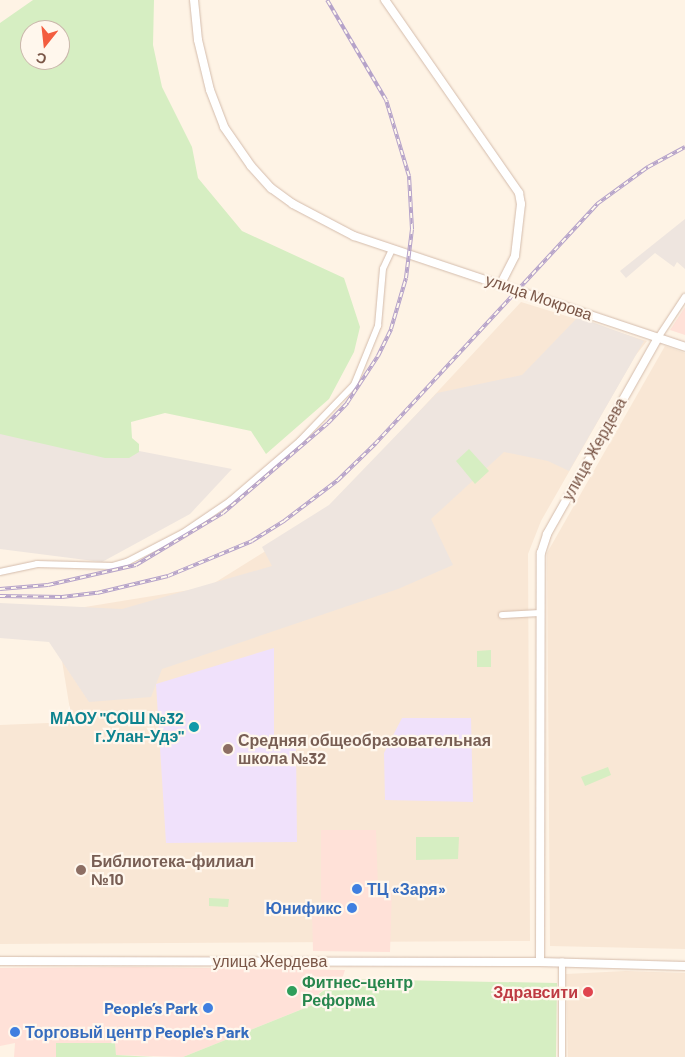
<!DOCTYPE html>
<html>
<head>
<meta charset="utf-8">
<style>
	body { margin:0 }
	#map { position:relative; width:685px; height:1057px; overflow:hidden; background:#fef3e5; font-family:Barlow,sans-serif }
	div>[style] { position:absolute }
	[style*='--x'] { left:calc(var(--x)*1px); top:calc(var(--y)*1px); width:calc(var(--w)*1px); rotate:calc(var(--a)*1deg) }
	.residential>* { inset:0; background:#f9e7d5 }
	.commercial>* { inset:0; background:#ffe1d8 }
	.industrial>* { inset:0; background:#eee5df }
	.education>* { inset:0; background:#f0e1fb }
	.green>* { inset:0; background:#d6eec2 }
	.roads { filter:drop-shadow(0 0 1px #d4bcac) drop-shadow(0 0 1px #d4bcac) }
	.street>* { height:5.5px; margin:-2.75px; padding:0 2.75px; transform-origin:2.75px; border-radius:2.75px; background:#fff }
	.secondary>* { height:8px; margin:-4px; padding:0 4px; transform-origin:4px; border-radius:4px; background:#fff }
	.rail>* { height:4px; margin-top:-2px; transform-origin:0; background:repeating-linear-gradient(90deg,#fff7ed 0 5.5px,#b5a2c9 0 11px); box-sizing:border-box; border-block:1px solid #b5a2c9 }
	.dots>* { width:14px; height:14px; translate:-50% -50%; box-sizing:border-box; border:2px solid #fff7ed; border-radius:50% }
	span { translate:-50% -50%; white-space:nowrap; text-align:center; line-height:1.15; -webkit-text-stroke:4.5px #fff7ed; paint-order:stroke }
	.street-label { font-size:16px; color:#7a5647 }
	.culture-label { font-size:16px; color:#0d838f; font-weight:700 }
	.right { translate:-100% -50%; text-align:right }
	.education-label { font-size:16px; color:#785e54; font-weight:700 }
	.left { translate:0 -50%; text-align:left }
	.shop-label { font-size:16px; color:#366cbe; font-weight:700 }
	.leisure-label { font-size:16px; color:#27864d; font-weight:700 }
	.health-label { font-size:16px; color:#be3a42; font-weight:700 }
	.north { position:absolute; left:20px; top:20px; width:50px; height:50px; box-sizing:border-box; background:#fff7ed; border:1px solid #cab7ab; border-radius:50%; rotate:196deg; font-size:14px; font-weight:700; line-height:20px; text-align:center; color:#7a5647 }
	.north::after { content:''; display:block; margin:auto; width:18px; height:22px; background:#f35d3f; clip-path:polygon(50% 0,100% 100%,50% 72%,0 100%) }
</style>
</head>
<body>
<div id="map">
	<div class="residential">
		<div style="clip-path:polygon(521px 302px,647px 341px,635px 356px,541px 521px,528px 554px,530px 941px,0 944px,0 725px,72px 722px,54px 612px,208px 587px,322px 516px)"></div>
		<div style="clip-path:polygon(665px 346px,685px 353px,685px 949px,550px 946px,547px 553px)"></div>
		<div style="clip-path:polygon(626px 971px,685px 973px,685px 1057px,568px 1057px,566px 974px)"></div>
	</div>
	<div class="commercial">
		<div style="clip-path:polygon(685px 307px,685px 335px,670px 330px)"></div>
		<div style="clip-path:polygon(321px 830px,376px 830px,378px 888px,392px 889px,390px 952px,313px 951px,312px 910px,321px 910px)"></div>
		<div style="clip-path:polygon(135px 967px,272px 969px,345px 970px,342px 979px,319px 993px,315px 1004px,183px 1057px,116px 1055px,114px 1043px,57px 1043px,56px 1057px,14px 1057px,15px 1043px,0 1046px,0 968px)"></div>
	</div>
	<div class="industrial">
		<div style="clip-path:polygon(685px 219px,685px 269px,677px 262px,674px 267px,655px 253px,626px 278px,620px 271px)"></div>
		<div style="clip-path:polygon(578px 317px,644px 341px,569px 471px,548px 461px,504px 452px,431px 519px,453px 565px,398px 589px,162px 669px,151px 697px,89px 702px,49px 642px,0 638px,0 603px,122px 609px,272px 566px,262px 547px,329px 505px,437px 393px,522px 375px)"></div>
		<div style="clip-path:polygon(0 424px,232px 469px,190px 514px,102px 562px,0 549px)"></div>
	</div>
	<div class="education">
		<div style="clip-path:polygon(274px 648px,274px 744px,296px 743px,297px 842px,166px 843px,156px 684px)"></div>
		<div style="clip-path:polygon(402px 718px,471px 718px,473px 802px,385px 800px,384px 753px)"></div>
	</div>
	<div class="green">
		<div style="clip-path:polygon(evenodd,33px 0,154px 0,153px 45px,162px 87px,192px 147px,198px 178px,242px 231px,344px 278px,360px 327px,354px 352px,329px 399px,266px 454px,251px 431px,165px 413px,131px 422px,132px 438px,139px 444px,139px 452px,129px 458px,105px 458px,0 434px,0 23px,33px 0,30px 30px,60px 30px,60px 60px,30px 60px,30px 30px)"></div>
		<div style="clip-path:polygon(469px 449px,489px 471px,475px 484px,456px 461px)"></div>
		<div style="clip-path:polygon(491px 650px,491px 667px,477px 667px,477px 651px)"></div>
		<div style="clip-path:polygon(608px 767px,611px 775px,585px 786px,581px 777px)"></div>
		<div style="clip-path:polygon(416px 837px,459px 837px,458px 859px,416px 860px)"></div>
		<div style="clip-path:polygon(209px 898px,229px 899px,228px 907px,209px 906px)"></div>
		<div style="clip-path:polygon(339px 979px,557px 983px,556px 1057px,183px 1057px,315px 1004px,319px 994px)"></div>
		<div style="clip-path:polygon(56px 1043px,115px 1043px,116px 1055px,154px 1057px,56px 1057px)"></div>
	</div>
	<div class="roads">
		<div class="street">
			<div style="--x:658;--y:338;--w:49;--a:-56.6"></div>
			<div style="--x:0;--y:572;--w:38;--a:-12"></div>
			<div style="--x:37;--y:564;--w:76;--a:1.5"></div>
			<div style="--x:113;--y:566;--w:15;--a:-16"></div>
			<div style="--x:127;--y:562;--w:63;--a:-27.4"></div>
			<div style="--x:183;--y:533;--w:57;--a:-34.2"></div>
			<div style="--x:230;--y:501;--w:92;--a:-40.6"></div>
			<div style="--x:300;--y:441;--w:78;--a:-46"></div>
			<div style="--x:354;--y:385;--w:64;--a:-67.9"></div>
			<div style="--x:378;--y:326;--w:57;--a:-85"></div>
			<div style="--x:383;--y:269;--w:21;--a:-65"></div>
			<div style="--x:502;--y:615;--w:39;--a:-3"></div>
			<div style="--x:562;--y:1057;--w:95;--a:-90"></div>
		</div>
		<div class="secondary">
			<div style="--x:194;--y:0;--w:40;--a:84.3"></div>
			<div style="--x:198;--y:40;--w:51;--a:76.5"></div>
			<div style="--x:210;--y:90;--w:40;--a:69"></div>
			<div style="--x:224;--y:127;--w:47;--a:55.3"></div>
			<div style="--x:251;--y:166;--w:30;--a:48"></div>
			<div style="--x:271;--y:188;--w:27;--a:36"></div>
			<div style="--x:293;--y:204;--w:69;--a:27.7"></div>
			<div style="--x:354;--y:236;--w:349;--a:18.5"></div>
			<div style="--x:385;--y:0;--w:235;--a:55.2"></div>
			<div style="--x:519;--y:193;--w:11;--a:80"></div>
			<div style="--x:521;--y:204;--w:52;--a:96.6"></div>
			<div style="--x:515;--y:256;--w:30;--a:117"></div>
			<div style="--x:0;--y:961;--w:540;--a:0.11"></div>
			<div style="--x:540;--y:962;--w:145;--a:1.6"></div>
			<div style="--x:540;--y:962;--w:409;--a:-89.9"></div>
			<div style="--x:541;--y:553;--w:20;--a:-72"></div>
			<div style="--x:547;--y:534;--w:225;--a:-60.5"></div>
		</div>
	</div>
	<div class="rail">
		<div style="--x:0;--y:589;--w:48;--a:-4.8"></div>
		<div style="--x:48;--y:585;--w:90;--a:-12.8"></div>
		<div style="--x:136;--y:565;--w:101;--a:-30.9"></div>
		<div style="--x:223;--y:513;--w:138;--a:-40.6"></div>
		<div style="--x:328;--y:423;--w:28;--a:-46"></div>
		<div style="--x:347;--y:403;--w:56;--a:-56.6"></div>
		<div style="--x:378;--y:356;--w:30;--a:-64"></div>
		<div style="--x:391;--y:329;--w:53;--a:-73.6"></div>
		<div style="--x:406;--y:278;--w:49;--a:-83"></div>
		<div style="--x:412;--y:229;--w:53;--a:-93.2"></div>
		<div style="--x:409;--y:176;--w:79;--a:-106.8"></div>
		<div style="--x:386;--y:100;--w:116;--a:-120.5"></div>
		<div style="--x:0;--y:596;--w:62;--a:0.9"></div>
		<div style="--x:62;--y:597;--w:35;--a:-7"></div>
		<div style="--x:97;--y:593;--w:73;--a:-13.5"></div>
		<div style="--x:168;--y:576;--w:91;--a:-22.6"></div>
		<div style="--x:252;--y:541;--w:38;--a:-32"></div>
		<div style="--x:284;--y:521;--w:68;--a:-37.2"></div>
		<div style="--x:338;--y:480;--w:52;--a:-44.2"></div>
		<div style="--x:375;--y:444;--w:327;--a:-47.2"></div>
		<div style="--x:597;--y:204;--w:63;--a:-36"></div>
		<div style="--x:648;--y:167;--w:42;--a:-28.4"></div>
	</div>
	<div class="dots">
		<div style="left:194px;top:727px;background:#0f9aa8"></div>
		<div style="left:228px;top:749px;background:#8d6e63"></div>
		<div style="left:81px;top:870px;background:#8d6e63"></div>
		<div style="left:357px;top:889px;background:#3f7fe0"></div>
		<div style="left:352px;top:908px;background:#3f7fe0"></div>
		<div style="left:292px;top:991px;background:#2e9e5b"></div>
		<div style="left:588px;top:992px;background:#e0444e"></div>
		<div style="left:208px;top:1008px;background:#3f7fe0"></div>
		<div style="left:15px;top:1032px;background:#3f7fe0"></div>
	</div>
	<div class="street-label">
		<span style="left:539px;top:297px;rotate:19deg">улица Мокрова</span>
		<span style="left:594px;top:449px;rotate:-61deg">улица Жердева</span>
		<span style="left:270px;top:961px">улица Жердева</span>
	</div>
	<div class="culture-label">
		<span class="right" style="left:184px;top:727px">МАОУ "СОШ №32<br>г.Улан-Удэ"</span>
	</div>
	<div class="education-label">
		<span class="left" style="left:238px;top:749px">Средняя общеобразовательная<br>школа №32</span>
		<span class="left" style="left:91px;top:870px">Библиотека-филиал<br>№10</span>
	</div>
	<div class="shop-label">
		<span class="left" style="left:367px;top:889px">ТЦ «Заря»</span>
		<span class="right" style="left:342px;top:908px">Юнификс</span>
		<span class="right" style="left:198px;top:1008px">People’s Park</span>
		<span class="left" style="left:25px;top:1032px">Торговый центр People's Park</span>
	</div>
	<div class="leisure-label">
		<span class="left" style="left:302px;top:991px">Фитнес-центр<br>Реформа</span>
	</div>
	<div class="health-label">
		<span class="right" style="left:578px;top:992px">Здравсити</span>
	</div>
	<div class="north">С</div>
</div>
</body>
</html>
